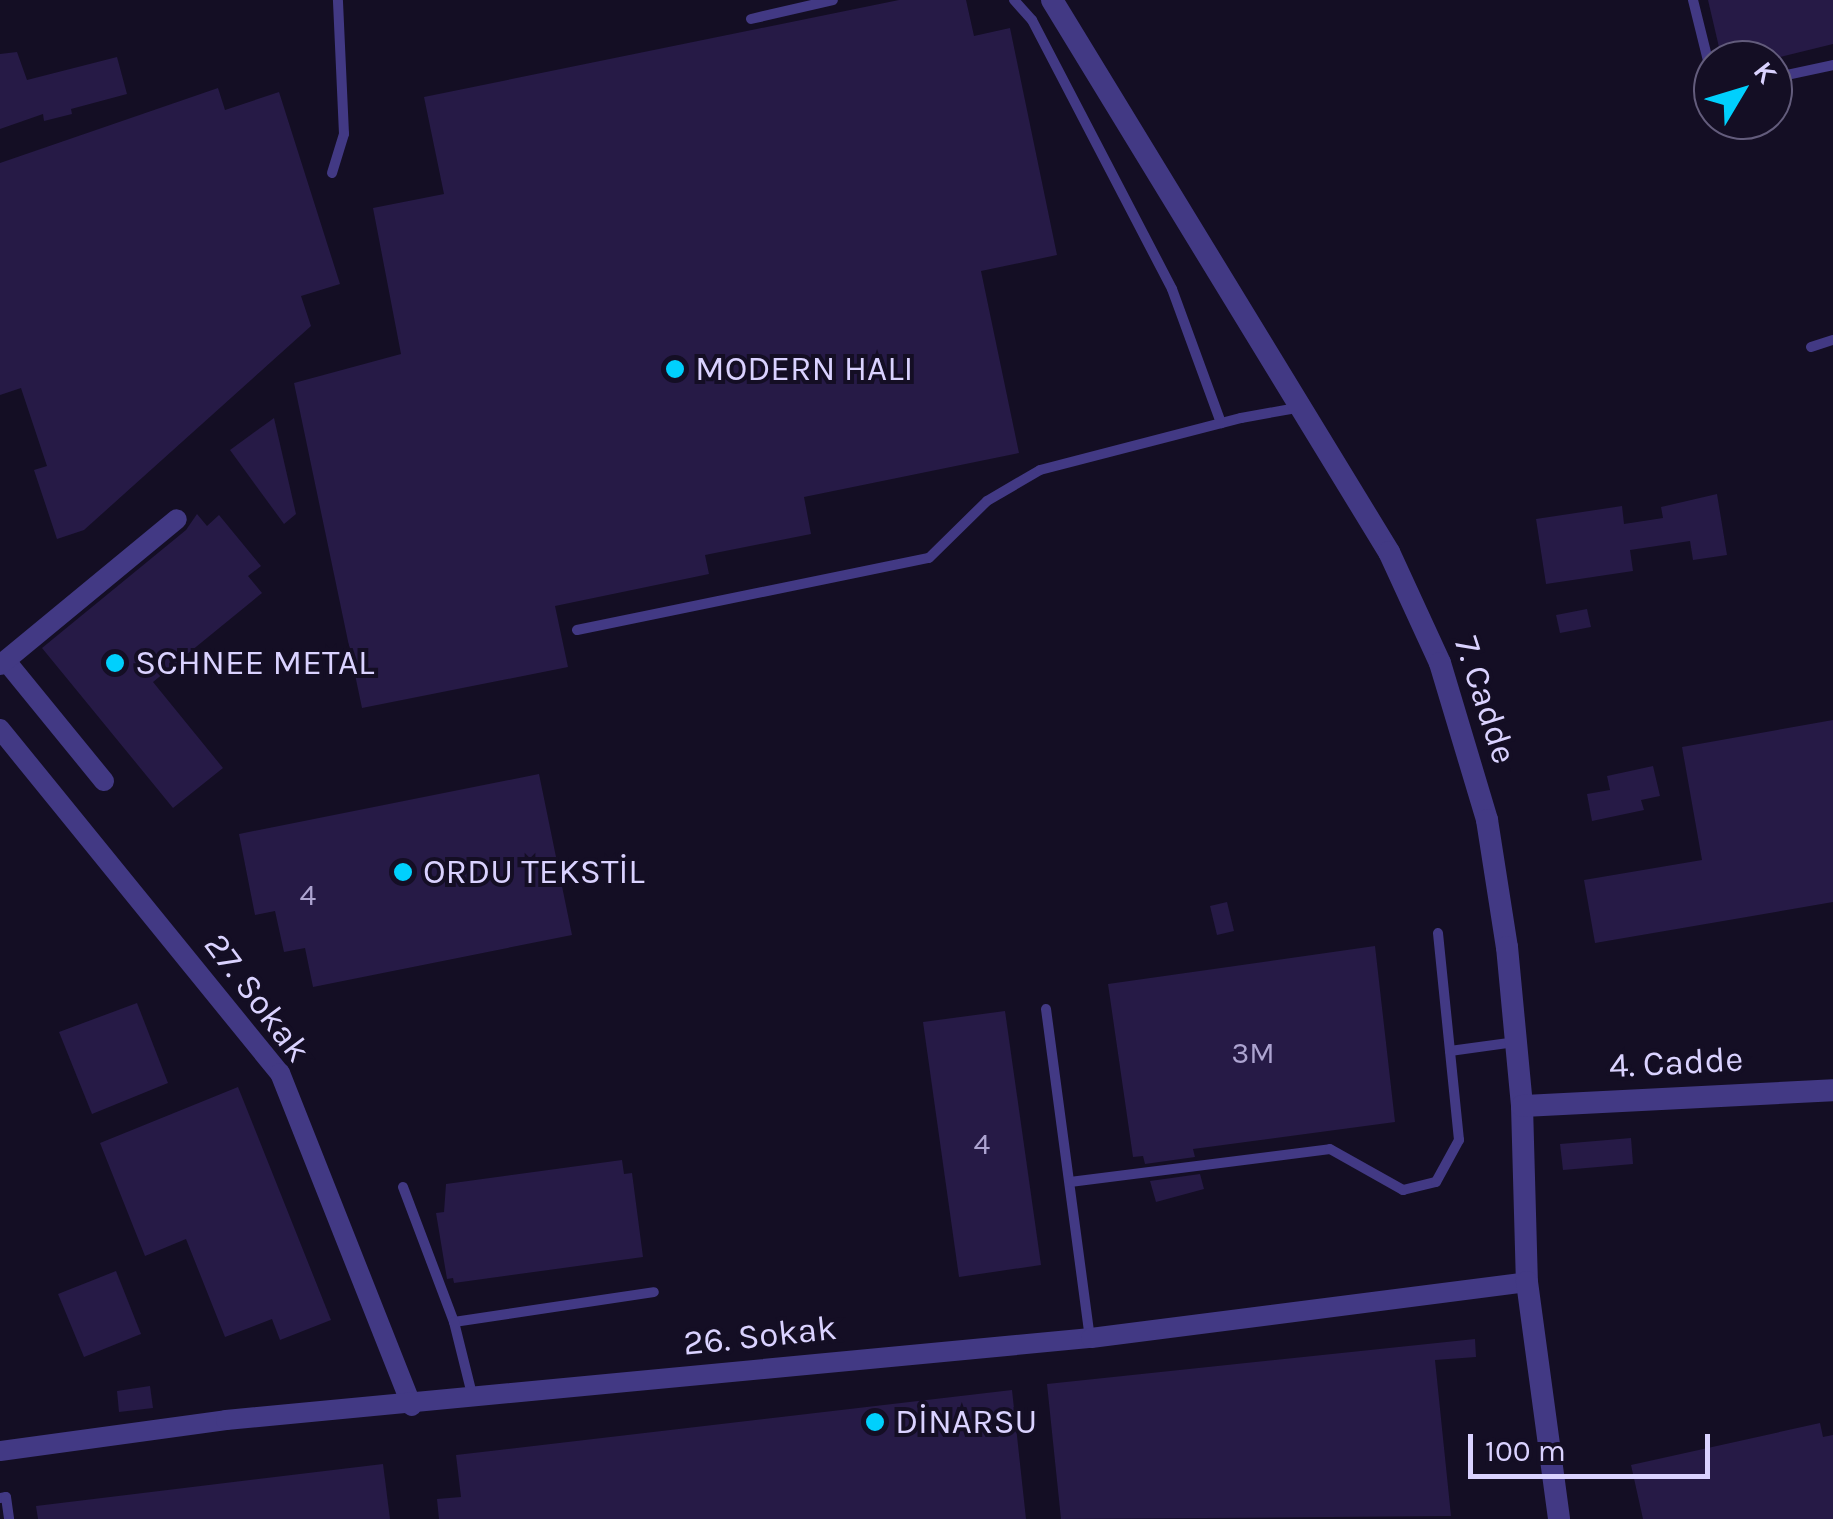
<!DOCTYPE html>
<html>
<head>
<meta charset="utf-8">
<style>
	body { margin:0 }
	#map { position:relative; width:1833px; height:1519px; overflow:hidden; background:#140e24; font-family:Karla,sans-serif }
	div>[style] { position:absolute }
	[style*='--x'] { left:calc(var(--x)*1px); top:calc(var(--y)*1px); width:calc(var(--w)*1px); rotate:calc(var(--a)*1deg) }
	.building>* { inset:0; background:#261a46 }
	.service>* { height:10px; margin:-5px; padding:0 5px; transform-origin:5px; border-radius:5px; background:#423984 }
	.minor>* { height:20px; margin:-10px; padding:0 10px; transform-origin:10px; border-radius:10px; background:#423984 }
	.tertiary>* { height:22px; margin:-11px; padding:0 11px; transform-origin:11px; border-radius:11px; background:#423984 }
	.dots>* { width:28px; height:28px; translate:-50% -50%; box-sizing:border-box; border:5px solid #140e24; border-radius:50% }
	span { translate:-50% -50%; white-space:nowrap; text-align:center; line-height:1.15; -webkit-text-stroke:8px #140e24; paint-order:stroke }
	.number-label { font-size:30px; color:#ada4d1 }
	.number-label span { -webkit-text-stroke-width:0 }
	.poi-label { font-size:35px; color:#dad2ff }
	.left { translate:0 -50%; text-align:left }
	.street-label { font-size:35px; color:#dad2ff }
	.north { position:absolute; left:1693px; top:40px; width:100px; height:100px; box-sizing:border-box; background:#140e24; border:2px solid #635c7c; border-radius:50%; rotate:52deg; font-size:28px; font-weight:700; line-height:40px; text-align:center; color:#dad2ff }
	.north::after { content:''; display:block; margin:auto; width:35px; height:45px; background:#00d0fd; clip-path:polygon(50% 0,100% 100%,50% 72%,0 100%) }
	.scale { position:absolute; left:1468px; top:1434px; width:242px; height:45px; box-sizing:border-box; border:5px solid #dad2ff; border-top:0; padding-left:12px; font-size:30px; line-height:35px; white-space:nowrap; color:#dad2ff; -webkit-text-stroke:8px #140e24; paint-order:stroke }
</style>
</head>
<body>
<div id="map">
	<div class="building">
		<div style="clip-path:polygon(899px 0,966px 0,974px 36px,1010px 28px,1057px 255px,981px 271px,1019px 453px,804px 497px,811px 534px,705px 555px,709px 574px,555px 606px,568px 667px,362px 708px,294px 383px,401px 354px,373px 208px,444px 194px,424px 97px)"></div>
		<div style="clip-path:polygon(1708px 0,1833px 0,1833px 44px,1768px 60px,1722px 60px)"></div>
		<div style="clip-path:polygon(17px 52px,27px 80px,117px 57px,127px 94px,71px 109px,72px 114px,44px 121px,43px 114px,0 129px,0 54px)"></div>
		<div style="clip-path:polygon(218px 88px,225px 110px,279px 92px,340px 284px,301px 296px,311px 326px,84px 530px,57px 539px,34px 470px,47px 466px,21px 388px,0 395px,0 163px)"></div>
		<div style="clip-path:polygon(274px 418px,296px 514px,284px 524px,230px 450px)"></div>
		<div style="clip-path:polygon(1717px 494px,1727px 555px,1693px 560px,1690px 541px,1630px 550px,1633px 571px,1546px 584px,1536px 519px,1622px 506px,1624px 524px,1663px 518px,1661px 507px)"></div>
		<div style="clip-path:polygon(197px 514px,207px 526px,219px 515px,261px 566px,248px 576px,262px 593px,153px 682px,223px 768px,173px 808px,42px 648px,186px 530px)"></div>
		<div style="clip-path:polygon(1587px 609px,1591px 627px,1560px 633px,1556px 615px)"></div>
		<div style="clip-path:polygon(1833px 720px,1833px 902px,1595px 943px,1584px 880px,1702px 860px,1682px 747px)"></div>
		<div style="clip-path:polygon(1653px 766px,1660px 796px,1641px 800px,1644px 810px,1592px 821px,1587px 794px,1610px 790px,1607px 776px)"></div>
		<div style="clip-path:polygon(539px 774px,572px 935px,313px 987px,305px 948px,284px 952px,275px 911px,255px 915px,239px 834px)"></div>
		<div style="clip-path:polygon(1227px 902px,1234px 931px,1217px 935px,1210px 906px)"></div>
		<div style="clip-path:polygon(1375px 946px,1395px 1122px,1193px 1149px,1195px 1157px,1145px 1164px,1143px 1156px,1133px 1157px,1108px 984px)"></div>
		<div style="clip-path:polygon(137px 1003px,168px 1083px,92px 1114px,59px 1032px)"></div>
		<div style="clip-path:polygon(1005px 1011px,1041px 1265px,959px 1277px,923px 1022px)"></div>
		<div style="clip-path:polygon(238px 1087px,331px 1320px,280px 1340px,272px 1319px,225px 1337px,186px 1239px,145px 1256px,100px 1143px)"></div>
		<div style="clip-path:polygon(1631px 1138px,1633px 1164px,1563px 1170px,1560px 1144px)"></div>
		<div style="clip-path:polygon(622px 1160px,624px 1174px,632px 1173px,643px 1257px,454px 1283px,453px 1278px,447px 1279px,436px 1213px,444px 1212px,446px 1184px)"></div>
		<div style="clip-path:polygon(1200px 1174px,1204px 1189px,1156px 1202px,1150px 1181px)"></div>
		<div style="clip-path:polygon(116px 1271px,141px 1334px,84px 1357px,58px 1294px)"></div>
		<div style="clip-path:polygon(1475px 1339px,1476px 1357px,1435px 1360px,1451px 1516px,1061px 1519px,1047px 1384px)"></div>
		<div style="clip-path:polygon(150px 1386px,153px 1408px,119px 1412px,117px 1391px)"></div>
		<div style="clip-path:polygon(1012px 1390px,1026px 1519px,439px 1519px,437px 1499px,461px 1497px,456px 1455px)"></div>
		<div style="clip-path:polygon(1820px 1423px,1823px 1437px,1833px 1435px,1833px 1519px,1643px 1519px,1631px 1465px)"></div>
		<div style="clip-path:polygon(383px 1464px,390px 1519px,38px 1519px,36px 1506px)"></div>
	</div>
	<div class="service">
		<div style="--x:1014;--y:0;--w:27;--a:48"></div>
		<div style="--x:1032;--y:20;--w:303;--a:62.5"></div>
		<div style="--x:1172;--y:289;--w:143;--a:69.9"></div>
		<div style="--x:1693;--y:0;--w:83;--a:76.1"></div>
		<div style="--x:751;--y:19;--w:84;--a:-13"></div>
		<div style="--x:1773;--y:78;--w:61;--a:-12.2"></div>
		<div style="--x:332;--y:173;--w:41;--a:-72.9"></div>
		<div style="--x:344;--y:134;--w:134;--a:-92.6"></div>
		<div style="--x:1811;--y:347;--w:23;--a:-18"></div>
		<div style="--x:577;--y:630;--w:359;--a:-11.6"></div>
		<div style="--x:929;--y:558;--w:81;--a:-44.5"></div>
		<div style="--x:987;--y:501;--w:61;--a:-30.3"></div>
		<div style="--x:1040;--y:470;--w:208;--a:-14.5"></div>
		<div style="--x:1241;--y:418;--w:62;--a:-10.2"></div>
		<div style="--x:1046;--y:1009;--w:331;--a:82.4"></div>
		<div style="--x:1450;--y:1051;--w:67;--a:-7.8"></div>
		<div style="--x:1070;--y:1182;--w:262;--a:-7.2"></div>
		<div style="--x:1330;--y:1149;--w:84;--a:29.3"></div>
		<div style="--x:1403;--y:1190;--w:34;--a:-14"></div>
		<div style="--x:1436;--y:1182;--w:48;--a:-61.3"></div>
		<div style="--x:1459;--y:1140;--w:208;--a:-95.8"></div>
		<div style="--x:403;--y:1187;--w:144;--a:69.3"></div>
		<div style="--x:454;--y:1322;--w:202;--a:-8.5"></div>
		<div style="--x:454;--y:1322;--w:78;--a:76"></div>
		<div style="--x:0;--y:1498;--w:6;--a:-9"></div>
		<div style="--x:6;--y:1497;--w:22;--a:82"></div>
	</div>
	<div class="minor">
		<div style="--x:6;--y:661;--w:155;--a:50.8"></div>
		<div style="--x:0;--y:665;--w:229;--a:-39.5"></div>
		<div style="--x:0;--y:729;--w:444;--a:50.9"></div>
		<div style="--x:280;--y:1073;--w:358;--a:68.4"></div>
		<div style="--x:0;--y:1451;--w:228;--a:-7.8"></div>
		<div style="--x:226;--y:1420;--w:869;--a:-5.42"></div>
		<div style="--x:1091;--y:1338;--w:440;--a:-7.3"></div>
	</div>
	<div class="tertiary">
		<div style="--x:1052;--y:0;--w:647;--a:58.6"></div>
		<div style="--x:1389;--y:552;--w:122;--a:65.3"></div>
		<div style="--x:1440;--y:663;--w:164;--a:73.3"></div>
		<div style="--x:1487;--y:820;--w:129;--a:81.1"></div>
		<div style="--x:1507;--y:947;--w:160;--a:84.6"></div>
		<div style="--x:1522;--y:1106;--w:176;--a:88.4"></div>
		<div style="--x:1527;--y:1282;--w:239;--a:82.3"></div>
		<div style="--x:1522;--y:1106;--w:311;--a:-2.9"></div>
	</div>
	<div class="dots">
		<div style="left:675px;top:369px;background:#00d0fd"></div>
		<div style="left:115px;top:663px;background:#00d0fd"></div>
		<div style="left:403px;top:872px;background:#00d0fd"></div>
		<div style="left:875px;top:1422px;background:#00d0fd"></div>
	</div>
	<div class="number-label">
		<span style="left:308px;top:895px">4</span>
		<span style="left:1253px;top:1053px">3M</span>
		<span style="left:982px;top:1144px">4</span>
	</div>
	<div class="poi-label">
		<span class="left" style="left:695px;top:369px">MODERN HALI</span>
		<span class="left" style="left:135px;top:663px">SCHNEE METAL</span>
		<span class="left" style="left:423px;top:872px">ORDU TEKSTİL</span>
		<span class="left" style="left:895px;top:1422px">DİNARSU</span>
	</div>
	<div class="street-label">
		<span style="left:1485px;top:700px;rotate:72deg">7. Cadde</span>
		<span style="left:257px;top:998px;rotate:53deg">27. Sokak</span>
		<span style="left:1676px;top:1063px;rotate:-3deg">4. Cadde</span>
		<span style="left:760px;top:1336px;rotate:-6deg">26. Sokak</span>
	</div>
	<div class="north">K</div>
	<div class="scale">100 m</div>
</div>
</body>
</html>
